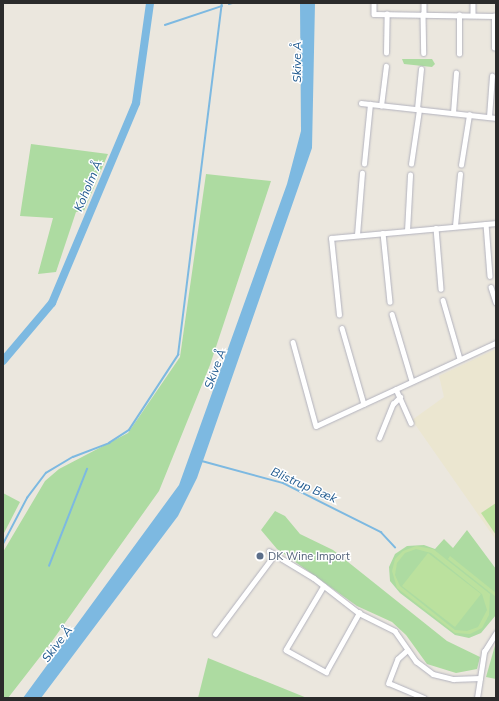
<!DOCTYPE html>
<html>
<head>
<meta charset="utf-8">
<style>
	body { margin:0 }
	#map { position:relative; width:499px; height:701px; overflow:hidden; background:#ebe7de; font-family:Mulish,sans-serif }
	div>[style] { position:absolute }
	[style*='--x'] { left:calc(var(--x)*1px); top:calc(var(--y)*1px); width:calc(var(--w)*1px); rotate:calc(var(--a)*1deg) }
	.education>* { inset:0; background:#ebe6d0 }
	.green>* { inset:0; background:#addba1 }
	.pitch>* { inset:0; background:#bbe19e }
	.water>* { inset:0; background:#7db9e1 }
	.stream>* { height:1.5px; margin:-0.75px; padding:0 0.75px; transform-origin:0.75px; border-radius:0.75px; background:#7db9e1 }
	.river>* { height:8px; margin:-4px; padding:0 4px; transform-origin:4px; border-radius:4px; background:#7db9e1 }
	.roads { filter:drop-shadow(0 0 1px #b2b2bd) drop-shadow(0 0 1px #b2b2bd) }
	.minor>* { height:4.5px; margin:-2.25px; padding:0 2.25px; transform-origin:2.25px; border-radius:2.25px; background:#fff }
	.dots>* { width:11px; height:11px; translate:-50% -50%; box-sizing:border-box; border:2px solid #fff; border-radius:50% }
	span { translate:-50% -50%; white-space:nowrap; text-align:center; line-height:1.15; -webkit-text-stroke:3px #fff; paint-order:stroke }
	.service-label { font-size:11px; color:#4e5e75 }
	.left { translate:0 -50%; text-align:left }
	.water-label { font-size:12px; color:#1c578d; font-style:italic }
	.frame { position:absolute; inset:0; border:4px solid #2b2b2b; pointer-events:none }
</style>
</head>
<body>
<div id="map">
	<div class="education">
		<div style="clip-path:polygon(496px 349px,496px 540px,412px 420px,444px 397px,439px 376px)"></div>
	</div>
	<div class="green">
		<div style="clip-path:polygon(402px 59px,432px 59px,435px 64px,432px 67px,404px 64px)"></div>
		<div style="clip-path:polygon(31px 144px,108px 154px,84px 211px,76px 212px,56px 272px,38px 274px,53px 218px,20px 216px)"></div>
		<div style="clip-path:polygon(206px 174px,271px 181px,210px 365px,159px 491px,50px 644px,8px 698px,3px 698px,3px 552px,45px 481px,59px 469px,128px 433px,180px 357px)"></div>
		<div style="clip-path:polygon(3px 493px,20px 502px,3px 535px)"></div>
		<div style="clip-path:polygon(275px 511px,285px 516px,300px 534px,333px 550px,447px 641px,480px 657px,477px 669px,456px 673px,427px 664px,406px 635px,392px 622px,357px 606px,277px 549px,261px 530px)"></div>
		<div style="clip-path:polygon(467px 530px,496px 569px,496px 615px,481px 633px,469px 638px,455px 635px,400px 593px,390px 581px,389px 567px,395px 554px,407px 546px,424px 545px,435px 549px,444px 539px,453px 548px)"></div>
		<div style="clip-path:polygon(496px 642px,496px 679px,486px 677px)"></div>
		<div style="clip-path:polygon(208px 658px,307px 698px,198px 698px)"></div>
	</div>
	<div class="pitch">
		<div style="clip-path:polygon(496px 503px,496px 535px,481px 513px)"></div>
		<div style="clip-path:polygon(evenodd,416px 546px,433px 549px,490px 594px,489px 615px,482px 628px,470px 634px,455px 633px,397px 588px,392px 571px,395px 559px,403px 551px,416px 546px,416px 549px,431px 553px,482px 594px,487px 610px,478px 627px,467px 631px,455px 630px,400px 586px,395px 575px,397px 563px,405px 553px,416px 549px)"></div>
		<div style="clip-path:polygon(428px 553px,481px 594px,455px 627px,402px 586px)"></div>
		<div style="clip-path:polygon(450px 556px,496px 593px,496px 597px,448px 559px)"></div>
	</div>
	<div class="water">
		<div style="clip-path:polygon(300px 3px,315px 3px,312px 148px,197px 478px,178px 516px,41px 698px,23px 698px,179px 485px,287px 184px,301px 131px)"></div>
	</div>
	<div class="stream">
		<div style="--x:229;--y:4;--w:4;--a:-14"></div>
		<div style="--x:165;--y:25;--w:60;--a:-18.4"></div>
		<div style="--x:202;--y:461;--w:84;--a:15.2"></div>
		<div style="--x:283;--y:483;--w:110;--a:26.6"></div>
		<div style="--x:381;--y:532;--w:21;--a:47"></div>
		<div style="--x:3;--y:544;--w:52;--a:-62.4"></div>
		<div style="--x:27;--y:498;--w:31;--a:-53"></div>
		<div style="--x:46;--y:473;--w:31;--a:-31"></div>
		<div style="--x:73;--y:457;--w:39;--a:-21"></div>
		<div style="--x:109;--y:443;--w:24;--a:-33"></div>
		<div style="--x:129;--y:430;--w:90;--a:-56.8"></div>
		<div style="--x:178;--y:355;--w:355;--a:-82.9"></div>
		<div style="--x:49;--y:566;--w:104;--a:-68.6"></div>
	</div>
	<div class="river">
		<div style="--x:3;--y:361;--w:76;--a:-49.8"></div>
		<div style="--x:52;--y:303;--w:217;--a:-67.2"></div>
		<div style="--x:136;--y:103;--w:101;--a:-82"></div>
	</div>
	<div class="roads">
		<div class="minor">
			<div style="--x:374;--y:3;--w:11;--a:90"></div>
			<div style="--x:374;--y:14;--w:122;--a:0.9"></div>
			<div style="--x:424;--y:3;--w:11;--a:90"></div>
			<div style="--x:473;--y:3;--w:12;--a:90"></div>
			<div style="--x:423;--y:14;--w:39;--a:89"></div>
			<div style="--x:494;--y:48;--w:32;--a:-90"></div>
			<div style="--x:386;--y:53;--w:39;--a:-89"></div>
			<div style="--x:459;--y:54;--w:39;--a:-90"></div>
			<div style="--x:361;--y:103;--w:136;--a:6.3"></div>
			<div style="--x:381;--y:106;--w:40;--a:-82.9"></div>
			<div style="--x:417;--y:109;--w:40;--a:-84.3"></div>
			<div style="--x:453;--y:113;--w:40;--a:-85.7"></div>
			<div style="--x:489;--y:117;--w:41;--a:-85.8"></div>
			<div style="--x:364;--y:164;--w:60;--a:-84.3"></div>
			<div style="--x:411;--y:164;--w:55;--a:-81.6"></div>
			<div style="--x:461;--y:165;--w:51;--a:-80.9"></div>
			<div style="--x:486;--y:224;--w:52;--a:85.6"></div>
			<div style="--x:455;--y:226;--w:52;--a:-84.5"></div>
			<div style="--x:436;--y:228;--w:61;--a:85.3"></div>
			<div style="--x:407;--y:231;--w:56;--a:-86.9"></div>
			<div style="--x:383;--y:233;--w:69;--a:84.2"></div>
			<div style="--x:357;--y:235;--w:62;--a:-85.4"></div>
			<div style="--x:491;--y:287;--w:16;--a:72"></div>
			<div style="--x:443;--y:300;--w:61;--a:73.9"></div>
			<div style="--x:392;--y:314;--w:70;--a:73.4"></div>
			<div style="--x:339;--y:315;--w:77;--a:-95.9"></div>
			<div style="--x:331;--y:238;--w:166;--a:-5.2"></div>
			<div style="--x:342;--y:328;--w:79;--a:73.9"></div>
			<div style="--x:293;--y:342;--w:87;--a:74.7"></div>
			<div style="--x:316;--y:426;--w:198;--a:-24.8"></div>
			<div style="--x:396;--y:389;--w:37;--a:66"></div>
			<div style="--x:379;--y:438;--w:37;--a:-68"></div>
			<div style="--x:393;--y:404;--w:10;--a:-45"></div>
			<div style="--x:269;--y:551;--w:52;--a:31"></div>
			<div style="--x:314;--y:578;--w:57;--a:37.9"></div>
			<div style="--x:359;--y:613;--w:40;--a:26.6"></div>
			<div style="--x:395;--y:631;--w:37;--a:55"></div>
			<div style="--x:416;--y:661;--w:21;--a:37"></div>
			<div style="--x:433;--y:674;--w:21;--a:14"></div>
			<div style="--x:453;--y:679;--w:27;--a:-2"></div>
			<div style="--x:324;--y:586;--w:74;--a:120.7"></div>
			<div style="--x:286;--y:650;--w:46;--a:28.8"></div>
			<div style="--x:326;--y:672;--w:68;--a:-60.8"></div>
			<div style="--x:215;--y:634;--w:100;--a:-53.1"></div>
			<div style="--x:408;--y:650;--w:13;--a:138"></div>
			<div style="--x:398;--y:659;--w:26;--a:111"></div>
			<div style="--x:389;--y:683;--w:38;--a:23"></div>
			<div style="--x:477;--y:698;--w:47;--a:-81.3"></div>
			<div style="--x:484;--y:652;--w:22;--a:-58"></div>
		</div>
	</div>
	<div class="dots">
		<div style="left:260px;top:556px;background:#5c6f8a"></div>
	</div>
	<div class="service-label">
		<span class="left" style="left:268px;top:556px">DK Wine Import</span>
	</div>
	<div class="water-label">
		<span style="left:297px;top:62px;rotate:-90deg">Skive Å</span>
		<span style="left:88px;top:186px;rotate:-67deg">Koholm Å</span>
		<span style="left:215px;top:369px;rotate:-70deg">Skive Å</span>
		<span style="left:304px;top:485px;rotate:24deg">Blistrup Bæk</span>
		<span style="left:57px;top:644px;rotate:-53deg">Skive Å</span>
	</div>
	<div class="frame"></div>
</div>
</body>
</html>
